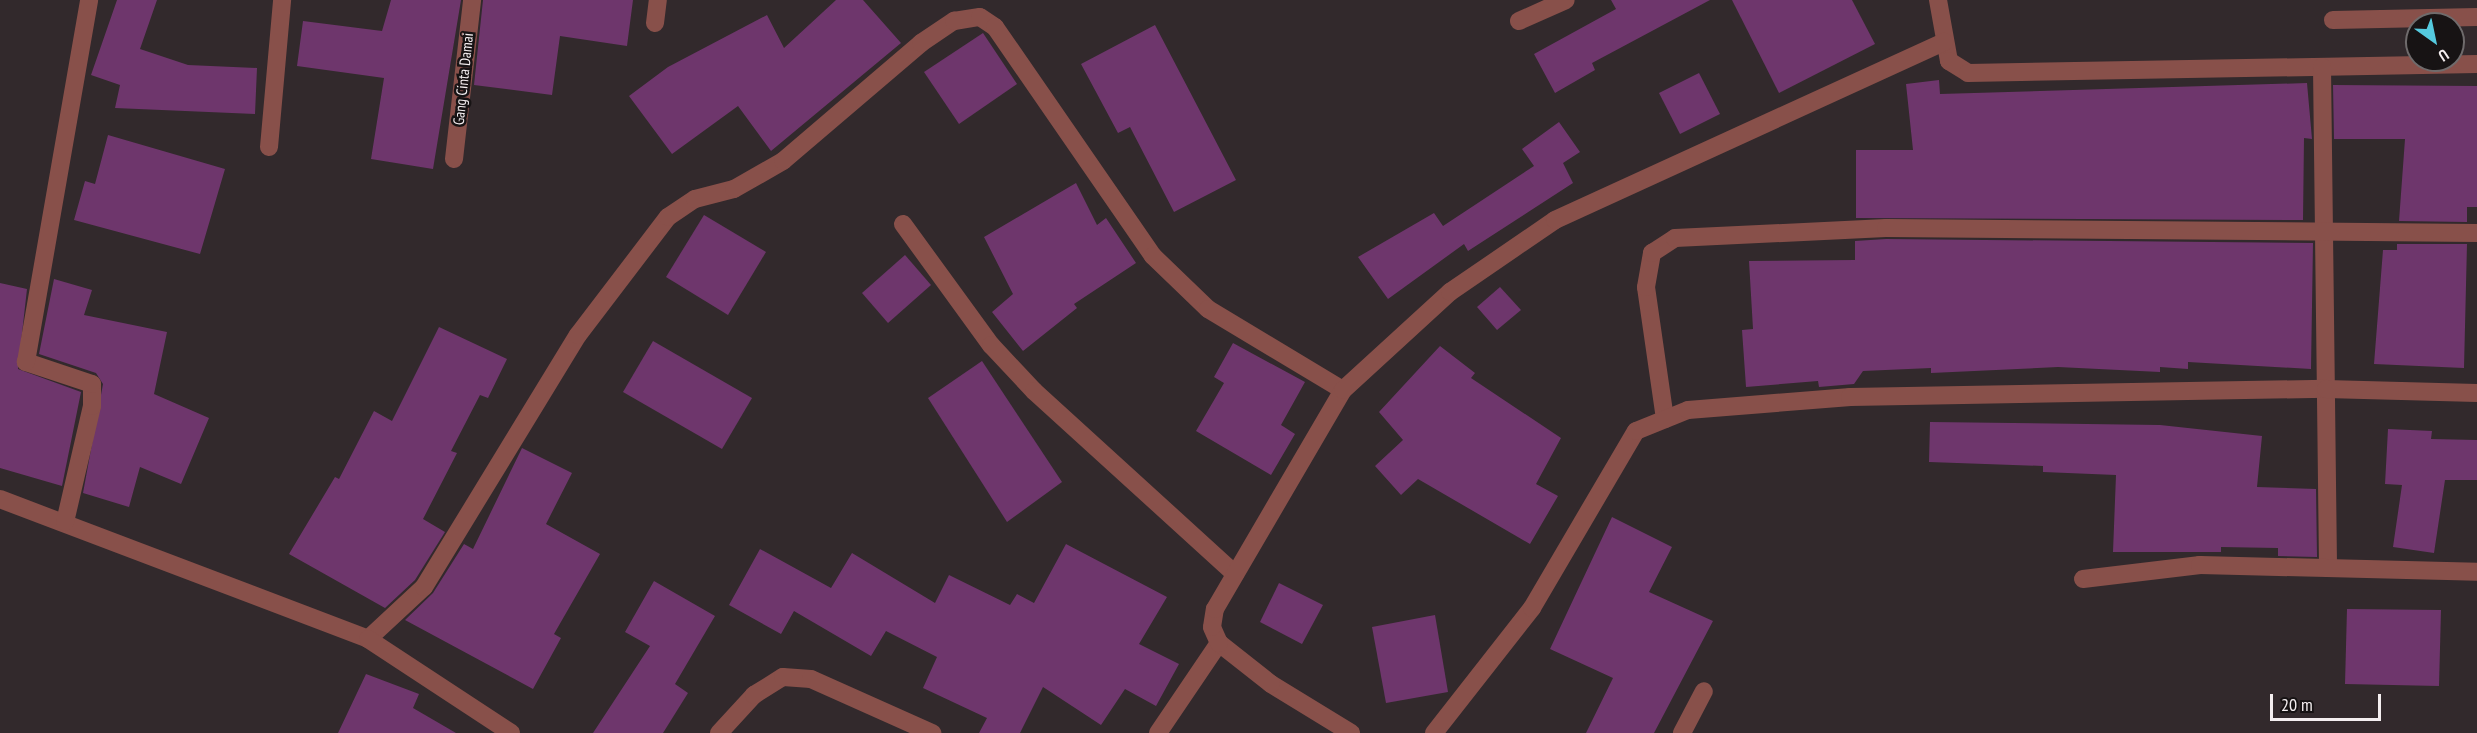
<!DOCTYPE html>
<html>
<head>
<meta charset="utf-8">
<style>
	body { margin:0 }
	#map { position:relative; width:2477px; height:733px; overflow:hidden; background:#32292c; font-family:"PT Sans Narrow",sans-serif }
	div>[style] { position:absolute }
	[style*='--x'] { left:calc(var(--x)*1px); top:calc(var(--y)*1px); width:calc(var(--w)*1px); rotate:calc(var(--a)*1deg) }
	.building>* { inset:0; background:#6e366c }
	.minor>* { height:18px; margin:-9px; padding:0 9px; transform-origin:9px; border-radius:9px; background:#88504a }
	span { translate:-50% -50%; white-space:nowrap; text-align:center; line-height:1.15; -webkit-text-stroke:5px #171314; paint-order:stroke }
	.street-label { font-size:15px; color:#f4eef0 }
	.north { position:absolute; left:2405px; top:12px; width:60px; height:60px; box-sizing:border-box; background:#171314; border:2px solid #6f6b6c; border-radius:50%; rotate:147deg; font-size:16px; font-weight:700; line-height:24px; text-align:center; color:#f4eef0 }
	.north::after { content:''; display:block; margin:auto; width:21px; height:27px; background:#55cadf; clip-path:polygon(50% 0,100% 100%,50% 72%,0 100%) }
	.scale { position:absolute; left:2270px; top:694px; width:111px; height:27px; box-sizing:border-box; border:3px solid #f4eef0; border-top:0; padding-left:8px; font-size:18px; line-height:21px; white-space:nowrap; color:#f4eef0; -webkit-text-stroke:4px #171314; paint-order:stroke }
</style>
</head>
<body>
<div id="map">
	<div class="building">
		<div style="clip-path:polygon(117px 0,157px 0,140px 49px,188px 65px,257px 68px,255px 114px,115px 108px,120px 85px,91px 75px)"></div>
		<div style="clip-path:polygon(391px 0,461px 0,433px 169px,371px 159px,384px 78px,297px 66px,303px 21px,382px 31px)"></div>
		<div style="clip-path:polygon(483px 0,633px 0,627px 46px,560px 36px,552px 95px,474px 85px)"></div>
		<div style="clip-path:polygon(836px 0,863px 0,901px 43px,771px 151px,738px 106px,672px 154px,629px 96px,668px 67px,767px 15px,784px 48px)"></div>
		<div style="clip-path:polygon(1611px 0,1710px 0,1592px 63px,1595px 70px,1555px 93px,1534px 54px,1616px 9px)"></div>
		<div style="clip-path:polygon(1732px 0,1852px 0,1875px 44px,1779px 93px)"></div>
		<div style="clip-path:polygon(1155px 25px,1236px 180px,1174px 212px,1130px 127px,1118px 133px,1081px 64px)"></div>
		<div style="clip-path:polygon(983px 33px,1017px 84px,959px 124px,924px 72px)"></div>
		<div style="clip-path:polygon(1699px 73px,1720px 114px,1680px 134px,1659px 93px)"></div>
		<div style="clip-path:polygon(1939px 80px,1940px 94px,2307px 83px,2312px 139px,2304px 138px,2303px 220px,1856px 218px,1856px 150px,1913px 150px,1906px 84px)"></div>
		<div style="clip-path:polygon(2333px 85px,2477px 86px,2477px 207px,2467px 207px,2467px 222px,2399px 221px,2405px 139px,2334px 139px)"></div>
		<div style="clip-path:polygon(1559px 122px,1580px 152px,1563px 163px,1573px 183px,1468px 251px,1464px 244px,1388px 299px,1358px 257px,1434px 213px,1443px 226px,1534px 166px,1522px 149px)"></div>
		<div style="clip-path:polygon(108px 135px,225px 169px,200px 254px,74px 220px,85px 181px,95px 184px)"></div>
		<div style="clip-path:polygon(1076px 183px,1097px 225px,1106px 218px,1136px 263px,1074px 304px,1077px 308px,1023px 351px,992px 312px,1013px 294px,984px 237px)"></div>
		<div style="clip-path:polygon(704px 215px,766px 252px,728px 315px,666px 277px)"></div>
		<div style="clip-path:polygon(1886px 239px,2313px 243px,2311px 369px,2188px 362px,2188px 369px,2160px 367px,2160px 372px,2058px 367px,1931px 373px,1931px 368px,1863px 371px,1854px 384px,1819px 387px,1818px 381px,1746px 387px,1742px 330px,1753px 329px,1749px 261px,1855px 260px,1855px 241px)"></div>
		<div style="clip-path:polygon(2397px 244px,2467px 244px,2464px 368px,2374px 364px,2383px 250px,2397px 250px)"></div>
		<div style="clip-path:polygon(905px 255px,931px 285px,888px 323px,862px 293px)"></div>
		<div style="clip-path:polygon(54px 279px,92px 290px,84px 315px,167px 332px,154px 394px,209px 418px,181px 484px,140px 467px,129px 507px,83px 493px,103px 384px,96px 373px,39px 354px)"></div>
		<div style="clip-path:polygon(0 283px,27px 289px,18px 369px,81px 392px,62px 486px,0 468px)"></div>
		<div style="clip-path:polygon(1500px 287px,1521px 310px,1497px 330px,1477px 307px)"></div>
		<div style="clip-path:polygon(439px 327px,507px 359px,488px 398px,480px 395px,451px 451px,457px 453px,423px 519px,445px 532px,415px 580px,385px 608px,289px 554px,335px 477px,339px 479px,374px 411px,392px 421px)"></div>
		<div style="clip-path:polygon(653px 341px,752px 398px,722px 449px,623px 392px)"></div>
		<div style="clip-path:polygon(1233px 343px,1305px 382px,1281px 425px,1295px 434px,1271px 475px,1196px 431px,1224px 383px,1214px 377px)"></div>
		<div style="clip-path:polygon(1440px 346px,1475px 373px,1471px 378px,1561px 438px,1536px 484px,1558px 496px,1530px 544px,1418px 479px,1401px 495px,1375px 466px,1403px 440px,1379px 412px)"></div>
		<div style="clip-path:polygon(982px 361px,1062px 482px,1007px 522px,928px 398px)"></div>
		<div style="clip-path:polygon(1930px 422px,2160px 425px,2262px 436px,2257px 487px,2316px 489px,2317px 557px,2278px 556px,2278px 548px,2221px 547px,2221px 552px,2113px 552px,2116px 475px,2043px 472px,2043px 466px,1929px 462px)"></div>
		<div style="clip-path:polygon(2388px 429px,2432px 431px,2431px 439px,2477px 440px,2477px 480px,2445px 480px,2434px 553px,2393px 547px,2402px 485px,2385px 484px)"></div>
		<div style="clip-path:polygon(522px 448px,572px 473px,546px 524px,600px 554px,554px 634px,561px 638px,533px 689px,405px 620px,433px 593px,464px 544px,473px 549px)"></div>
		<div style="clip-path:polygon(1612px 517px,1672px 547px,1649px 592px,1713px 621px,1654px 733px,1586px 733px,1613px 678px,1550px 649px)"></div>
		<div style="clip-path:polygon(1066px 544px,1167px 597px,1139px 644px,1179px 664px,1156px 706px,1125px 689px,1101px 725px,1043px 687px,1020px 733px,979px 733px,987px 718px,923px 688px,937px 657px,886px 631px,871px 656px,794px 611px,781px 634px,729px 605px,760px 549px,831px 588px,852px 553px,935px 603px,949px 575px,1010px 605px,1017px 594px,1034px 603px)"></div>
		<div style="clip-path:polygon(654px 581px,715px 616px,675px 684px,688px 693px,663px 733px,593px 733px,650px 646px,625px 632px)"></div>
		<div style="clip-path:polygon(1279px 583px,1323px 605px,1302px 644px,1260px 622px)"></div>
		<div style="clip-path:polygon(2347px 609px,2441px 610px,2439px 686px,2345px 684px)"></div>
		<div style="clip-path:polygon(1435px 615px,1448px 692px,1386px 703px,1372px 627px)"></div>
		<div style="clip-path:polygon(366px 674px,419px 694px,413px 708px,456px 733px,338px 733px)"></div>
	</div>
	<div class="minor">
		<div style="--x:1938;--y:0;--w:62;--a:79.8"></div>
		<div style="--x:1949;--y:61;--w:22;--a:32"></div>
		<div style="--x:1968;--y:73;--w:509;--a:-1.01"></div>
		<div style="--x:2333;--y:20;--w:144;--a:-1.2"></div>
		<div style="--x:1519;--y:21;--w:51;--a:-24.1"></div>
		<div style="--x:655;--y:23;--w:23;--a:-83"></div>
		<div style="--x:2322;--y:67;--w:501;--a:89.31"></div>
		<div style="--x:269;--y:147;--w:148;--a:-84.9"></div>
		<div style="--x:454;--y:159;--w:160;--a:-83.5"></div>
		<div style="--x:903;--y:224;--w:150;--a:54"></div>
		<div style="--x:991;--y:345;--w:63;--a:46.9"></div>
		<div style="--x:1034;--y:391;--w:272;--a:42.3"></div>
		<div style="--x:1665;--y:419;--w:133;--a:-98.2"></div>
		<div style="--x:1646;--y:287;--w:35;--a:-80"></div>
		<div style="--x:1652;--y:253;--w:27;--a:-33"></div>
		<div style="--x:1675;--y:238;--w:211;--a:-2.7"></div>
		<div style="--x:1886;--y:228;--w:591;--a:0.48"></div>
		<div style="--x:0;--y:499;--w:394;--a:20.8"></div>
		<div style="--x:368;--y:639;--w:76;--a:-42.9"></div>
		<div style="--x:424;--y:587;--w:295;--a:-58.6"></div>
		<div style="--x:578;--y:335;--w:148;--a:-52.7"></div>
		<div style="--x:668;--y:217;--w:32;--a:-34"></div>
		<div style="--x:695;--y:199;--w:40;--a:-14.4"></div>
		<div style="--x:734;--y:189;--w:56;--a:-29.7"></div>
		<div style="--x:783;--y:161;--w:182;--a:-40.5"></div>
		<div style="--x:921;--y:43;--w:40;--a:-34"></div>
		<div style="--x:954;--y:21;--w:26;--a:-9"></div>
		<div style="--x:980;--y:17;--w:18;--a:34"></div>
		<div style="--x:995;--y:27;--w:278;--a:55.4"></div>
		<div style="--x:1153;--y:256;--w:76;--a:43.9"></div>
		<div style="--x:1208;--y:309;--w:157;--a:31"></div>
		<div style="--x:65;--y:522;--w:119;--a:-76.9"></div>
		<div style="--x:92;--y:406;--w:22;--a:-90"></div>
		<div style="--x:92;--y:384;--w:70;--a:-161.6"></div>
		<div style="--x:26;--y:362;--w:367;--a:-80.1"></div>
		<div style="--x:2083;--y:579;--w:118;--a:-6.8"></div>
		<div style="--x:2200;--y:565;--w:277;--a:1.4"></div>
		<div style="--x:368;--y:639;--w:171;--a:33.3"></div>
		<div style="--x:719;--y:733;--w:52;--a:-47.4"></div>
		<div style="--x:754;--y:695;--w:34;--a:-32"></div>
		<div style="--x:783;--y:677;--w:28;--a:4"></div>
		<div style="--x:811;--y:679;--w:133;--a:24.1"></div>
		<div style="--x:1158;--y:733;--w:109;--a:-55.9"></div>
		<div style="--x:1351;--y:733;--w:94;--a:-148.5"></div>
		<div style="--x:1271;--y:684;--w:66;--a:-141.7"></div>
		<div style="--x:1219;--y:643;--w:17;--a:-114"></div>
		<div style="--x:1212;--y:627;--w:18;--a:-81"></div>
		<div style="--x:1215;--y:609;--w:254;--a:-59.7"></div>
		<div style="--x:1343;--y:390;--w:145;--a:-42.5"></div>
		<div style="--x:1450;--y:292;--w:127;--a:-34.4"></div>
		<div style="--x:1555;--y:220;--w:428;--a:-24.6"></div>
		<div style="--x:1434;--y:733;--w:159;--a:-51.9"></div>
		<div style="--x:1532;--y:608;--w:205;--a:-59.6"></div>
		<div style="--x:1636;--y:431;--w:56;--a:-22"></div>
		<div style="--x:1688;--y:410;--w:163;--a:-4.6"></div>
		<div style="--x:1850;--y:397;--w:476;--a:-1"></div>
		<div style="--x:2326;--y:389;--w:151;--a:1.5"></div>
		<div style="--x:1682;--y:733;--w:47;--a:-62.4"></div>
	</div>
	<div class="street-label">
		<span style="left:463px;top:79px;rotate:-84deg">Gang Cinta Damai</span>
	</div>
	<div class="north">U</div>
	<div class="scale">20 m</div>
</div>
</body>
</html>
